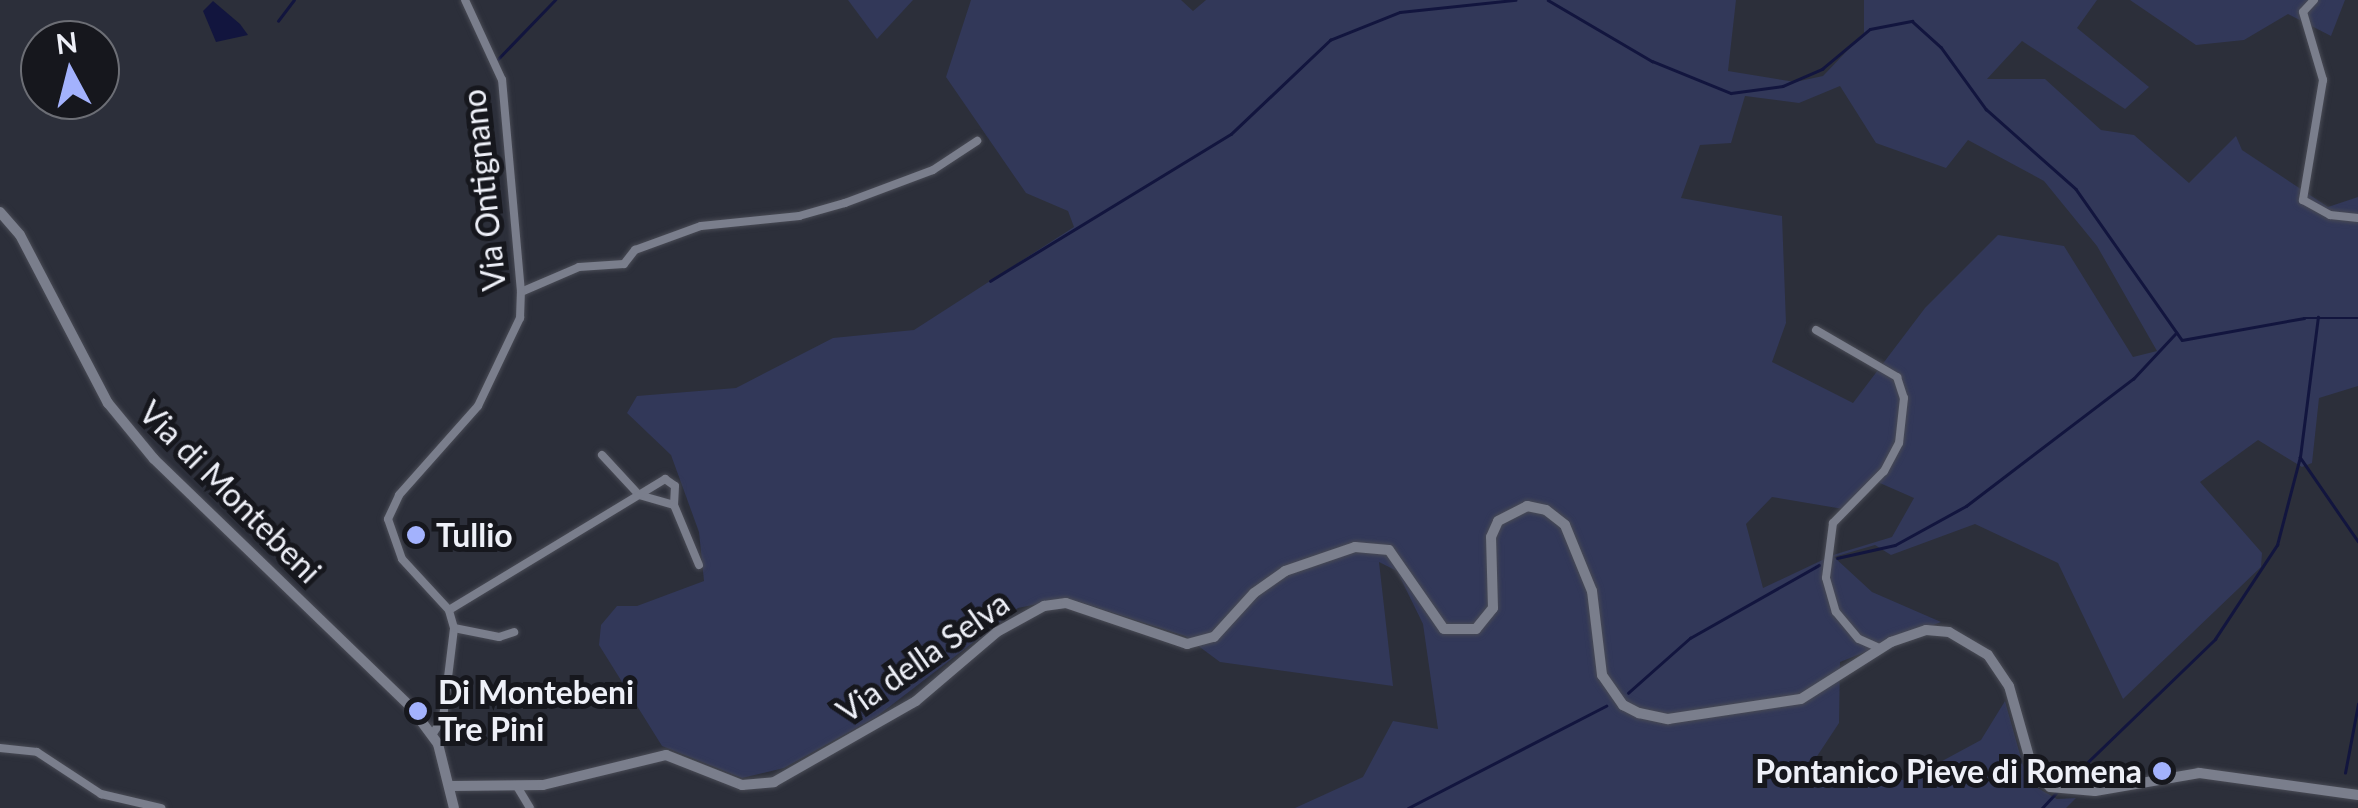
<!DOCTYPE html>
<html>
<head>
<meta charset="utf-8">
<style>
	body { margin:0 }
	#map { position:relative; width:2358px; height:808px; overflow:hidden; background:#2c2f3a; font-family:Lato,sans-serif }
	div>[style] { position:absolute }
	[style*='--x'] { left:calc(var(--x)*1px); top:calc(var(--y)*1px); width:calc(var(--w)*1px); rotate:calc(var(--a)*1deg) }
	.green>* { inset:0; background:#323859 }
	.water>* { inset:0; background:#12153e }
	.stream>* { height:2.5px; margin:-1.25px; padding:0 1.25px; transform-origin:1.25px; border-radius:1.25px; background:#12153e }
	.roads { filter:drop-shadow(0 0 2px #494b55) drop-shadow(0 0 2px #494b55) }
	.street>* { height:8px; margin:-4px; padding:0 4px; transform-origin:4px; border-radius:4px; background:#7a7e8c }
	.secondary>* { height:10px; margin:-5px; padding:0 5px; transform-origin:5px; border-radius:5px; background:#7a7e8c }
	.dots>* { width:28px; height:28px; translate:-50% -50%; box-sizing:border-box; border:5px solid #16171d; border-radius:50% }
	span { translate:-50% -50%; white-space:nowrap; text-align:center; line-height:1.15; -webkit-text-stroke:10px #16171d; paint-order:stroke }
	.street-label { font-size:32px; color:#eef0f8 }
	.poi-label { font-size:32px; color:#eef0f8; font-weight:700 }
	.left { translate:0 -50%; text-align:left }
	.right { translate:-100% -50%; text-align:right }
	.north { position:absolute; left:20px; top:20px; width:100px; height:100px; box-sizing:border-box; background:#16171d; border:2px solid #6c6e75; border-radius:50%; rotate:353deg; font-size:28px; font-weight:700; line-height:40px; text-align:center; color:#eef0f8 }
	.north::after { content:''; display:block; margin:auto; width:35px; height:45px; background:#a3b2fd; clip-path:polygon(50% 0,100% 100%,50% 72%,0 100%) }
</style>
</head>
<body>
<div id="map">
	<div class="green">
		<div style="clip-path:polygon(848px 0,913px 0,877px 39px)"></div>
		<div style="clip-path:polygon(evenodd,971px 0,1181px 0,1193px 11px,1206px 0,1736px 0,1728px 71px,1795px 82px,1823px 76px,1864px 33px,1864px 0,2097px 0,2077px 28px,2149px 87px,2125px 109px,2022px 41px,1987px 79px,2045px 79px,2101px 130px,2134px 135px,2189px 183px,2236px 136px,2242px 150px,2328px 207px,2358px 197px,2358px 386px,2319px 398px,2312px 463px,2302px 467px,2258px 440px,2200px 482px,2262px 553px,2261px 567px,2123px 699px,2058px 563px,1975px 524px,1891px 555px,1875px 545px,1834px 557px,1872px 592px,1941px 622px,1840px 662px,1839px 723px,1804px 776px,1907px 780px,1981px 740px,2005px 701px,2023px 765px,2036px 787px,2057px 799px,2076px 798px,2066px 808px,1295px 808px,1363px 777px,1393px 721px,1438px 729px,1423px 624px,1397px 571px,1379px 562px,1393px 686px,1220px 662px,1185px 636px,1067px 598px,1018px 608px,876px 717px,784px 768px,742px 778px,662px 746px,599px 645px,601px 625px,617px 606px,637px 606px,704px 581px,699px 532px,671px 455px,627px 413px,637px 396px,736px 388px,833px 338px,914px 330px,1074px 227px,1068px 211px,1026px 193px,946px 77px,971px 0,1840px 86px,1876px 143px,1946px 168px,1968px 140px,2044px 181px,2097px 246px,2157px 351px,2133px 357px,2064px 246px,1998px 235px,1925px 308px,1853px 403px,1772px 362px,1786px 323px,1782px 216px,1681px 198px,1700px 145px,1731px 143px,1745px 96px,1799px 103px,1840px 86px,971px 0,1873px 480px,1914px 498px,1892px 537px,1833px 555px,1763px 588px,1746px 524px,1772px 497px,1843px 509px,1873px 480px)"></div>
		<div style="clip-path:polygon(2130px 0,2345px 0,2331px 36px,2288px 14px,2244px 40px,2196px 45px)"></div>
	</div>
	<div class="water">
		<div style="clip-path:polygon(213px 1px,240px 24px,248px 35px,216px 42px,203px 11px)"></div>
	</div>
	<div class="stream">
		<div style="--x:1548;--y:0;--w:121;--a:30.4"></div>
		<div style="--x:1652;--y:61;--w:85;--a:22.1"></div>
		<div style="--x:1731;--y:93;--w:52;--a:-7.7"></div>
		<div style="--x:1783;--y:86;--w:43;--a:-23.6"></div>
		<div style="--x:1822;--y:69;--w:62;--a:-39.8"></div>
		<div style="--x:1870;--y:29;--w:43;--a:-10.8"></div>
		<div style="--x:1912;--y:21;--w:39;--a:42"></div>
		<div style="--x:1941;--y:47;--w:77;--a:54"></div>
		<div style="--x:1986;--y:109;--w:120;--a:41.6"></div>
		<div style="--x:2076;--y:189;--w:184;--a:54.9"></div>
		<div style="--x:2182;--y:340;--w:124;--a:-10.2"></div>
		<div style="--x:2304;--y:318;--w:54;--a:0"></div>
		<div style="--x:278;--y:21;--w:26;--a:-53"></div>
		<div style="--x:498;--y:59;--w:82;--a:-46"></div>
		<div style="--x:990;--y:281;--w:282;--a:-31.4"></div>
		<div style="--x:1231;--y:134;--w:137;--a:-43.5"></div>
		<div style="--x:1330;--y:40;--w:75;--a:-21.8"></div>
		<div style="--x:1400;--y:12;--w:116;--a:-6"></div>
		<div style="--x:2300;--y:457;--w:102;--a:55.4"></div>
		<div style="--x:1837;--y:558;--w:59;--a:-12.6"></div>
		<div style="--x:1895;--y:545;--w:81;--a:-28.8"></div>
		<div style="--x:1966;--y:506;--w:210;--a:-37.3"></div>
		<div style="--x:2133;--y:379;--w:63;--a:-46.9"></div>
		<div style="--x:1628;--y:693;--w:83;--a:-41.6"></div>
		<div style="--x:1690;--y:638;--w:148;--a:-29.5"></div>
		<div style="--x:2345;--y:773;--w:70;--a:-79.3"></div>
		<div style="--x:2064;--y:785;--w:210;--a:-44"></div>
		<div style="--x:2215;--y:639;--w:113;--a:-56.6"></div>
		<div style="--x:2277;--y:545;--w:91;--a:-75.4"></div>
		<div style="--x:2300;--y:457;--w:141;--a:-82.7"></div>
		<div style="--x:1408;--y:808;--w:223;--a:-27.3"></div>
		<div style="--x:2042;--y:808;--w:23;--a:-47"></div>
	</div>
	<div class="roads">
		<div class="street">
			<div style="--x:2314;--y:0;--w:16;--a:133"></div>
			<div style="--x:2303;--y:12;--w:71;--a:73.6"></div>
			<div style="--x:2323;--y:80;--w:122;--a:99.5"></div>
			<div style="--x:2303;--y:200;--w:31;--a:29"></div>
			<div style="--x:2330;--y:215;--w:28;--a:6"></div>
			<div style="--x:521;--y:292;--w:63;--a:-23.3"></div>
			<div style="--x:579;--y:267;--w:45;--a:-3.8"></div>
			<div style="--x:624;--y:264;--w:18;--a:-52"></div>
			<div style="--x:635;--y:250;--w:70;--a:-20"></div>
			<div style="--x:701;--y:226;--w:99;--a:-5.8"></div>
			<div style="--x:799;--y:216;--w:48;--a:-15.8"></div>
			<div style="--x:845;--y:203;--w:94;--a:-20.6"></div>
			<div style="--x:933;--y:170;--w:53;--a:-33.4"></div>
			<div style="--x:1816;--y:330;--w:94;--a:30.1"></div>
			<div style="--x:1897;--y:377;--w:22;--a:72"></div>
			<div style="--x:1904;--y:398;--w:45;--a:96.3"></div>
			<div style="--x:1899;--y:443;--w:32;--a:118"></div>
			<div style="--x:1884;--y:471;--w:73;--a:134.4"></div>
			<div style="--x:1833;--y:523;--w:55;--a:97.3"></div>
			<div style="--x:1826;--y:578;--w:35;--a:74"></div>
			<div style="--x:1836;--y:612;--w:35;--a:50"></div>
			<div style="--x:1859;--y:639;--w:22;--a:24"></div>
			<div style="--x:602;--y:455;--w:54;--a:47.2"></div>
			<div style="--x:639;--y:495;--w:36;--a:16"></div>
			<div style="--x:449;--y:610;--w:253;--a:-31.2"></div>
			<div style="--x:665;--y:479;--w:12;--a:35"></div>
			<div style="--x:675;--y:486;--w:19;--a:93"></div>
			<div style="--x:674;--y:505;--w:65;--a:67.4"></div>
			<div style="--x:454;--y:628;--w:46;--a:11.3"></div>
			<div style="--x:499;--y:637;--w:16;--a:-18"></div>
			<div style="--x:432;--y:735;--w:20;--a:-57"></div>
			<div style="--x:443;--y:718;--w:91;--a:-83"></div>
			<div style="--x:454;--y:628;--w:19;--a:-106"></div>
			<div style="--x:449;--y:610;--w:69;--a:-132.7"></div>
			<div style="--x:402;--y:559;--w:42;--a:-109.3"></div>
			<div style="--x:388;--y:519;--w:26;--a:-65"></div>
			<div style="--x:399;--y:495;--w:119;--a:-48.4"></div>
			<div style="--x:478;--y:406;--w:98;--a:-64.5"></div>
			<div style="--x:520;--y:318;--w:26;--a:-88"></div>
			<div style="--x:521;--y:292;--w:213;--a:-95.1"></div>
			<div style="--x:502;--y:80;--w:88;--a:-114.8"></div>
			<div style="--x:0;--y:748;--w:37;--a:6"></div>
			<div style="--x:37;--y:752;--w:77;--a:33.3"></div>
			<div style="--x:101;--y:794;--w:62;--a:13.1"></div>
			<div style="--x:518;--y:788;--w:23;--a:59"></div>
		</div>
		<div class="secondary">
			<div style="--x:0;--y:212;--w:30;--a:49"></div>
			<div style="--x:20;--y:235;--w:190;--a:62.4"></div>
			<div style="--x:108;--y:403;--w:72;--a:50.6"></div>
			<div style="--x:154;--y:459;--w:356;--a:44"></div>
			<div style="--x:410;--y:706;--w:47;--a:53.6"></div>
			<div style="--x:438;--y:744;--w:66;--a:76"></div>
			<div style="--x:452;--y:786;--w:91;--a:-0.6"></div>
			<div style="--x:543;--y:785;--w:127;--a:-13.7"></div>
			<div style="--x:666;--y:755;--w:82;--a:21.5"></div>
			<div style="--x:742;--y:785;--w:32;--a:-5"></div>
			<div style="--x:774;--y:782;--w:163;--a:-29.7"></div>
			<div style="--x:916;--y:701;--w:106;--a:-40.4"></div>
			<div style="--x:997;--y:632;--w:54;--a:-29"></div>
			<div style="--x:1044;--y:606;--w:22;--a:-8"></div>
			<div style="--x:1066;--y:603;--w:128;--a:18.7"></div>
			<div style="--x:1187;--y:644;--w:28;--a:-15"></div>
			<div style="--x:1214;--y:637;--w:59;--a:-47.7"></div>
			<div style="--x:1254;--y:593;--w:38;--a:-35"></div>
			<div style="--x:1285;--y:571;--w:74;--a:-18.9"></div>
			<div style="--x:1355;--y:547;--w:34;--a:5"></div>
			<div style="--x:1389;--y:550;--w:96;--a:55.2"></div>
			<div style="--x:1444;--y:629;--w:32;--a:0"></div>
			<div style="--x:1476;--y:629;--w:27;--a:-51"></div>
			<div style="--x:1493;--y:608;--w:71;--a:-91.6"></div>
			<div style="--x:1491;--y:537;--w:17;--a:-66"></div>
			<div style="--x:1498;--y:521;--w:33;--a:-27"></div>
			<div style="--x:1527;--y:506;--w:19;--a:12"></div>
			<div style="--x:1546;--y:510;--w:24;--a:38"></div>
			<div style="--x:1565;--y:525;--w:71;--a:67.8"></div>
			<div style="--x:1592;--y:591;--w:85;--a:83.2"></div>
			<div style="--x:1602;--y:675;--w:37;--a:55"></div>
			<div style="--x:1623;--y:705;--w:18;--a:27"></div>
			<div style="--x:1639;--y:713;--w:30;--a:12"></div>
			<div style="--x:1668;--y:719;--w:134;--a:-8.6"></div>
			<div style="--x:1801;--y:699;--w:107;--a:-32.3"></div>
			<div style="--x:1891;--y:642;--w:37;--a:-19"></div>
			<div style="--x:1926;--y:630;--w:23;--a:5"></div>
			<div style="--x:1949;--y:632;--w:45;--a:30.5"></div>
			<div style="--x:1988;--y:655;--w:37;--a:56"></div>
			<div style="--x:2009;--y:686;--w:88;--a:74.2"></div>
			<div style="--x:2033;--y:771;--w:23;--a:43"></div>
			<div style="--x:2050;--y:787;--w:45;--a:5.1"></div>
			<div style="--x:2095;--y:791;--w:106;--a:-9.8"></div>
			<div style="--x:2199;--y:773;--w:161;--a:7.9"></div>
		</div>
	</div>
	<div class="dots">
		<div style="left:416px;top:535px;background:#a3b2fd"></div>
		<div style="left:418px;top:711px;background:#a3b2fd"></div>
		<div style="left:2162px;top:771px;background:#a3b2fd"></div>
	</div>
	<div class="street-label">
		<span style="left:484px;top:190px;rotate:-96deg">Via Ontignano</span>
		<span style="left:230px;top:492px;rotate:45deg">Via di Montebeni</span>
		<span style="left:923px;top:657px;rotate:-35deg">Via della Selva</span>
	</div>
	<div class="poi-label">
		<span class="left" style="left:436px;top:535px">Tullio</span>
		<span class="left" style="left:438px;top:711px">Di Montebeni<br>Tre Pini</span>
		<span class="right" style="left:2142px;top:771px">Pontanico Pieve di Romena</span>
	</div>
	<div class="north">N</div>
</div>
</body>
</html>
